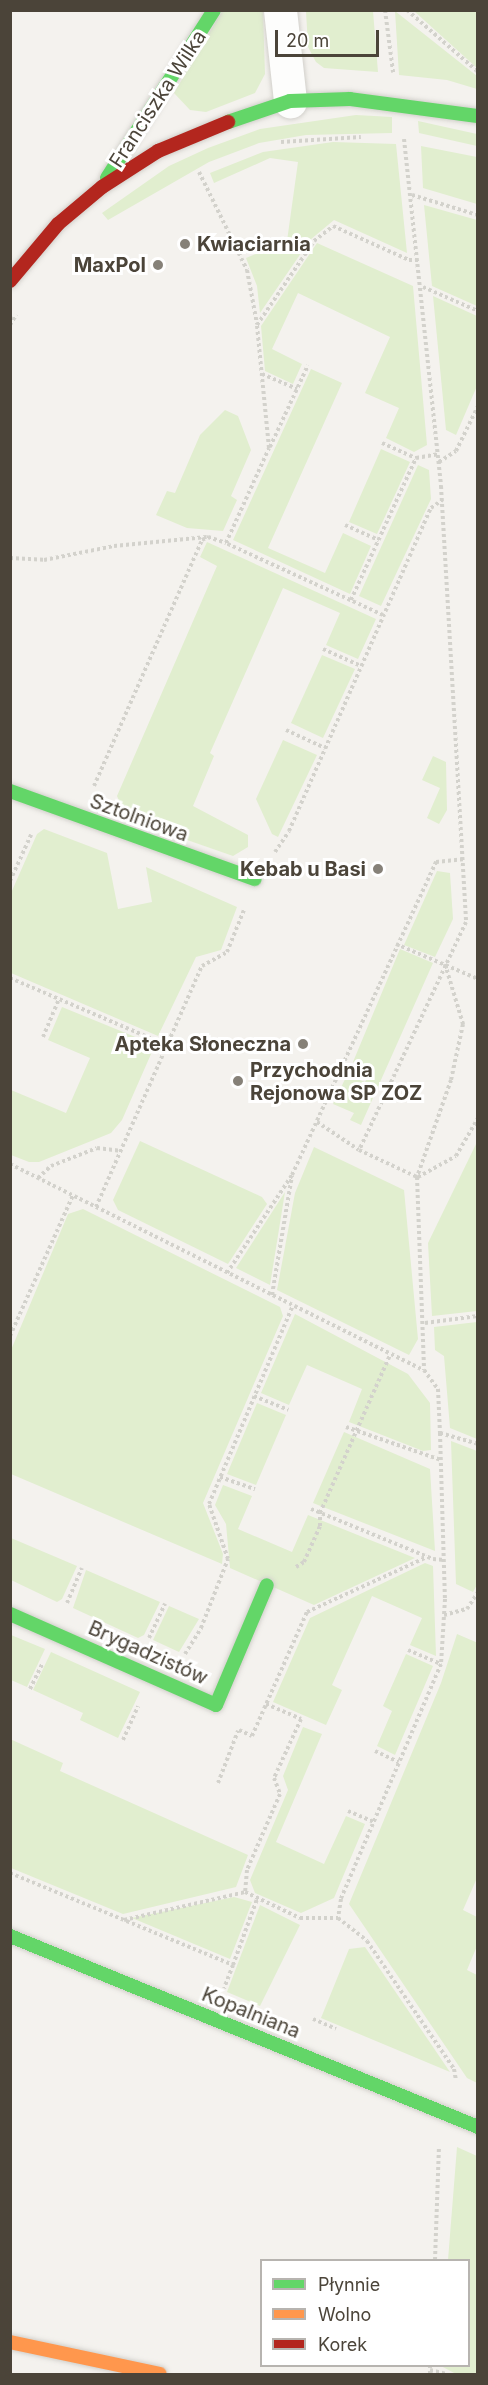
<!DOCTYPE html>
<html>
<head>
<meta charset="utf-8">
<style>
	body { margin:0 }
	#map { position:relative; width:488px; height:2385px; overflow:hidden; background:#f4f2ee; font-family:Inter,sans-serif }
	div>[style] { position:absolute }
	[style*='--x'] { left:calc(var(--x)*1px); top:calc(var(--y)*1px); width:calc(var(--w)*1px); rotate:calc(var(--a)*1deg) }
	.green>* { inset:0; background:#e1eecf }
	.path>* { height:4px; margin-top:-2px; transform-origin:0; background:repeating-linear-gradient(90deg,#d3d2cc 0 3px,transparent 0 6px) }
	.roads { filter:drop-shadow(0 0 2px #d2d0cb) drop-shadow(0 0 2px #d2d0cb) }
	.street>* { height:33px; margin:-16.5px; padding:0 16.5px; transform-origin:16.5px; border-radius:16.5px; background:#fdfdfc }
	.fast>* { height:14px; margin:-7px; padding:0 7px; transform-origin:7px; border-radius:7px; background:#63d668 }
	.slow>* { height:14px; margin:-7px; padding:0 7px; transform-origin:7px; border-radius:7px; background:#ff974d }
	.jam>* { height:14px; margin:-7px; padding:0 7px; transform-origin:7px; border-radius:7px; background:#b3261e }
	.dots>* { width:16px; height:16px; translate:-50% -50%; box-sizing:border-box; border:3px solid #fff; border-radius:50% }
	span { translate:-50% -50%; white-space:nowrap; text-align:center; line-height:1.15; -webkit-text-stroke:6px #fff; paint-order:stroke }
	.street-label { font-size:20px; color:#4b4439 }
	.poi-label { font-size:20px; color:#4b4439; font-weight:700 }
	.left { translate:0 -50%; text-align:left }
	.right { translate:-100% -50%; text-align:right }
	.frame { position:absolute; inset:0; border:12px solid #4b4439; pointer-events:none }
	.legend { position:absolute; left:260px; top:2259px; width:210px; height:108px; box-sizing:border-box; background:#fff; border:2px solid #b7b4b0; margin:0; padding:8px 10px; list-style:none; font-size:18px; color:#4b4439 }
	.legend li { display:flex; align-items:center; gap:12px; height:30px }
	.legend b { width:30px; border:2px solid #b7b4b0 }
	.scale { position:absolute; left:275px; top:30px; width:104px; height:27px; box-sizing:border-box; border:3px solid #4b4439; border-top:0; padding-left:8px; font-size:18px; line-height:21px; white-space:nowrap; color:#4b4439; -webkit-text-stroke:4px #fff; paint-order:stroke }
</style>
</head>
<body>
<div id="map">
	<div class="green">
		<div style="clip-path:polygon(222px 11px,263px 11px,265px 74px,255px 93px,206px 112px,190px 110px,174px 93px)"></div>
		<div style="clip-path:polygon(306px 11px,373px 11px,378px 72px,324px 68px,316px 62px,308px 47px)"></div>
		<div style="clip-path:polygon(395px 11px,477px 76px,477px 89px,447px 80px,399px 75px)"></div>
		<div style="clip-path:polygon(414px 11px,477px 11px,477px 68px)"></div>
		<div style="clip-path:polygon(356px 115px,392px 117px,392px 133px,306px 135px,259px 143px,209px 162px,108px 220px,102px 213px,169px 166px,208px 148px,260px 129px)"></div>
		<div style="clip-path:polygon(418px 121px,477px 134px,477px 146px,419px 133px)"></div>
		<div style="clip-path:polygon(333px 142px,396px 144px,407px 253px,334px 220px,310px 240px,260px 313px,257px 286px,246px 258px,287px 241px,298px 162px,270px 158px,214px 183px,210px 173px,263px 152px)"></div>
		<div style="clip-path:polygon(421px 146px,477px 157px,477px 204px,423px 188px)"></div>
		<div style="clip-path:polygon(424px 205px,477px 220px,477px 306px,432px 286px)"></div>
		<div style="clip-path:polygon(317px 243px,413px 286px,427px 445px,414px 452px,386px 438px,399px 408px,365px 393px,390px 337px,298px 293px,272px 349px,302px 364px,293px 384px,265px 371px,261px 326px)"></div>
		<div style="clip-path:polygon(433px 296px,477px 316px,477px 386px,456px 435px,446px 430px)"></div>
		<div style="clip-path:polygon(311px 369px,342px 383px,268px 548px,325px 573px,343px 533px,371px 546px,350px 594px,233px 540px)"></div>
		<div style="clip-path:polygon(225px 410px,238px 416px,251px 450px,231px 496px,237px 500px,223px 531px,187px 528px,156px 515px,167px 491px,175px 493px,200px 435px)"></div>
		<div style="clip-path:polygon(381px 449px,410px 462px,377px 534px,349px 522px)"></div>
		<div style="clip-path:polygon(418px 465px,429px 470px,431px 499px,381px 606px,359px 596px)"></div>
		<div style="clip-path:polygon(207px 542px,376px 619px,358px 659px,326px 645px,340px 613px,283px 588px,210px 753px,214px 756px,193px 806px,248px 835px,248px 847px,233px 856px,127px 819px,117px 796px,217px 566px,200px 557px)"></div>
		<div style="clip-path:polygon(322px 655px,355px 669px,323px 738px,291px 723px)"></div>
		<div style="clip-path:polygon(283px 740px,317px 755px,278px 837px,272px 834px,256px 799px)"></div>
		<div style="clip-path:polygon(433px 756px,446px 762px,447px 810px,439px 824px,427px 818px,440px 788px,422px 780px)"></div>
		<div style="clip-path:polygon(44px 829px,107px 853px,118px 909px,152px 902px,146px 867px,237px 907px,221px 950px,196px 957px,158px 1036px,11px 973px,11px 893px,37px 834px)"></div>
		<div style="clip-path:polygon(437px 871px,450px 873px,453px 919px,435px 957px,404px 945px)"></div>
		<div style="clip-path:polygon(400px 949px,433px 963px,361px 1125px,350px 1120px,354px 1113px,333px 1104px,347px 1075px,365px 1082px,372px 1070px,353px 1062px)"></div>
		<div style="clip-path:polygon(62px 1007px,155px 1045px,122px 1120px,111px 1133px,39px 1162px,29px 1162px,11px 1155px,11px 1090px,66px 1113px,90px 1058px,48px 1040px)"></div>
		<div style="clip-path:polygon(140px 1141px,262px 1197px,267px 1204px,228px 1264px,118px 1210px,113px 1200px)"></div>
		<div style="clip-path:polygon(477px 1142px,477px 1311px,432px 1316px,428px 1243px)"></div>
		<div style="clip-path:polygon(314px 1147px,404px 1190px,418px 1339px,409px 1355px,277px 1290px,295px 1193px)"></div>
		<div style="clip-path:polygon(285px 1192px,270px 1285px,236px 1268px)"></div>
		<div style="clip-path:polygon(83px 1209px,280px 1307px,283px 1316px,203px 1503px,223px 1554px,222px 1564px,11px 1474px,11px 1350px,68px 1214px)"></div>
		<div style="clip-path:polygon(295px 1314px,408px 1374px,430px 1403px,431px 1450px,423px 1451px,349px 1422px,362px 1389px,307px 1365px,289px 1405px,261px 1393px)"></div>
		<div style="clip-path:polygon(477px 1322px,478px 1322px,477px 1439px,450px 1428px,444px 1356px,435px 1350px,434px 1327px)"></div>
		<div style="clip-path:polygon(257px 1403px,286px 1415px,256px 1485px,227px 1474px)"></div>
		<div style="clip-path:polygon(344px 1432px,430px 1469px,435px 1551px,313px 1503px)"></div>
		<div style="clip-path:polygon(451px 1441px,477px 1451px,478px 1583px,473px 1592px,456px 1584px)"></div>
		<div style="clip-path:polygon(223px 1485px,252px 1496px,238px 1529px,292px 1552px,308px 1515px,415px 1558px,314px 1605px,230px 1568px,226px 1524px,215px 1505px)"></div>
		<div style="clip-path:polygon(11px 1538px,77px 1566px,62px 1599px,57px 1602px,11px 1580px)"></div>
		<div style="clip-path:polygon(425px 1563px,433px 1566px,436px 1656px,410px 1645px,422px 1618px,372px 1596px,332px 1685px,342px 1690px,326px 1725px,273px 1702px,310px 1618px)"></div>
		<div style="clip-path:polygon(86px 1570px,160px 1602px,144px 1635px,138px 1638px,73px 1608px)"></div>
		<div style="clip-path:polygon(169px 1606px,199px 1619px,179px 1652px,153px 1640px)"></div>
		<div style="clip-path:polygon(457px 1634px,478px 1643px,477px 1878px,463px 1910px,477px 1917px,477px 1946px,467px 1970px,477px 1975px,477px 2083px,467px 2078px,349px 1904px,441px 1683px)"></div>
		<div style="clip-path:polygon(11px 1635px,45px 1649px,27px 1687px,11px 1680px)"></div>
		<div style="clip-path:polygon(51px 1652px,140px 1692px,118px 1738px,80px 1720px,83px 1713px,33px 1690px)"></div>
		<div style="clip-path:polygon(406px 1654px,433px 1666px,395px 1755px,377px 1746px,392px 1711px,383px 1706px)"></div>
		<div style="clip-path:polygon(303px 1727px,322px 1734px,276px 1842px,324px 1864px,346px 1816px,365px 1824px,334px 1898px,301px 1913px,255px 1893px,250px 1880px,288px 1790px,283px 1776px)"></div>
		<div style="clip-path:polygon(10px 1739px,63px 1763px,60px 1771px,248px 1855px,236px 1887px,123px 1914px,11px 1868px)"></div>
		<div style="clip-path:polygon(234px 1897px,252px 1902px,230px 1959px,132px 1918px)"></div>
		<div style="clip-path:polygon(260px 1905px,300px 1925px,260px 2006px,227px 1992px)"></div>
		<div style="clip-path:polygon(365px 1947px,450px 2072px,321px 2018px,349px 1949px)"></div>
		<div style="clip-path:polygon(457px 2147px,477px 2156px,477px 2374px,456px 2374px,441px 2366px,468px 2366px,468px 2260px,448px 2260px)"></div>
	</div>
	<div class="path">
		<div style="--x:385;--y:10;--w:63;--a:82.6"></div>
		<div style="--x:407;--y:10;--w:94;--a:41.1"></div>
		<div style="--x:404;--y:139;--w:349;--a:83.9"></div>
		<div style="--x:441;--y:486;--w:437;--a:86.7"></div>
		<div style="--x:466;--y:922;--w:252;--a:115.1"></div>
		<div style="--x:359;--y:1150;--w:64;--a:25"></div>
		<div style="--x:281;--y:142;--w:80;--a:-3.6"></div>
		<div style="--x:199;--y:172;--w:109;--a:63.9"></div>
		<div style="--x:247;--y:270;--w:55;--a:79.5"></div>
		<div style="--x:412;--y:195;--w:69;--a:16.9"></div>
		<div style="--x:423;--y:287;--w:60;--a:23.6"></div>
		<div style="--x:10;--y:325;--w:12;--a:-59"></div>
		<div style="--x:262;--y:374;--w:38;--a:23"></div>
		<div style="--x:382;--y:443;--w:37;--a:24"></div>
		<div style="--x:270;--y:447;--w:90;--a:-65.1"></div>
		<div style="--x:439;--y:462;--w:20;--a:-33"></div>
		<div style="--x:456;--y:451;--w:50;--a:-63.9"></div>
		<div style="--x:345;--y:525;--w:37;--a:24"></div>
		<div style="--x:10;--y:558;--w:34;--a:3"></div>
		<div style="--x:44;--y:560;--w:71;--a:-11.3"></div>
		<div style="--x:114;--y:546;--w:93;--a:-5.5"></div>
		<div style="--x:351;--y:600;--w:156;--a:-65.4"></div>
		<div style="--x:416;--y:458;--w:22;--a:-10"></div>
		<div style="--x:383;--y:615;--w:173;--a:-155.4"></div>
		<div style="--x:226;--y:543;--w:104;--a:-65.6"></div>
		<div style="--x:269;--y:448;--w:124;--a:-95.6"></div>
		<div style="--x:257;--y:325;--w:102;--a:-55.8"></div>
		<div style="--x:314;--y:241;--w:24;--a:-38"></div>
		<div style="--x:333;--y:226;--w:83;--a:24.1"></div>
		<div style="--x:409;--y:260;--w:11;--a:0"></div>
		<div style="--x:323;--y:649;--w:42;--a:24.1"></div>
		<div style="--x:286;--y:730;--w:43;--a:24.8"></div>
		<div style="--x:94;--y:786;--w:269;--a:-66.3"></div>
		<div style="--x:202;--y:540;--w:7;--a:-27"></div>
		<div style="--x:208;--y:537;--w:19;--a:18"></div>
		<div style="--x:275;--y:852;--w:25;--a:-56"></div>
		<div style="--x:289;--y:831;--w:353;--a:-66.3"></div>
		<div style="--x:431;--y:508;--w:14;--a:-36"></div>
		<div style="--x:10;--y:881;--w:51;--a:-65.5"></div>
		<div style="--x:396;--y:944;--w:89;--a:23.1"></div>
		<div style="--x:445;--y:964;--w:63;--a:73.3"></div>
		<div style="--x:463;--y:1024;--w:57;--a:102.1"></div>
		<div style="--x:451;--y:1080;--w:103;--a:109.3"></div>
		<div style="--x:417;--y:1177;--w:193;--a:87.9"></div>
		<div style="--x:424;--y:1370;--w:24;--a:54"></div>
		<div style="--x:438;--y:1389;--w:44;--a:87.4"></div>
		<div style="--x:440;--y:1433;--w:166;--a:88.3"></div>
		<div style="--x:445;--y:1599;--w:65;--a:93.5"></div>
		<div style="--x:441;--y:1664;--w:255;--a:113.1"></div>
		<div style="--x:341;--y:1899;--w:19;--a:99"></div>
		<div style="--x:338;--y:1918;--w:37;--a:38"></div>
		<div style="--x:367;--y:1941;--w:155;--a:55.8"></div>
		<div style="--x:454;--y:2069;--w:11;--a:80"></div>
		<div style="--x:10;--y:978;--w:168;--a:23.2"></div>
		<div style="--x:43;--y:1037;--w:41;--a:-67.2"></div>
		<div style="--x:317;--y:1122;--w:50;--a:33.7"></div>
		<div style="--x:10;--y:1164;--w:462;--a:26.5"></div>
		<div style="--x:418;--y:1177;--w:43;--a:-28.9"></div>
		<div style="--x:456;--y:1156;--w:44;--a:-59.9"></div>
		<div style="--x:38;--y:1178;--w:18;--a:-43"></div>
		<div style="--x:51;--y:1166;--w:49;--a:-21.4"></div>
		<div style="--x:97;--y:1148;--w:23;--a:7"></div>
		<div style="--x:96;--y:1207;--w:263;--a:-66.3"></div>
		<div style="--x:202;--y:966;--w:29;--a:-29"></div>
		<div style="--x:227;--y:952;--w:45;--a:-68"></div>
		<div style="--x:227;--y:1273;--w:118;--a:-56.4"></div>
		<div style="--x:292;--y:1175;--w:345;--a:-65.3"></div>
		<div style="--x:436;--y:862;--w:27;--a:-6"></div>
		<div style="--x:272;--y:1295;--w:121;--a:-80.5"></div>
		<div style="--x:425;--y:1323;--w:53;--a:-7.5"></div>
		<div style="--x:10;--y:1336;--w:154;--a:-65.9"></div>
		<div style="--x:254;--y:1396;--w:37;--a:22"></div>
		<div style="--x:346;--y:1427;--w:101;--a:19.2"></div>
		<div style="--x:440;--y:1433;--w:40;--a:16"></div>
		<div style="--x:220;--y:1477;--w:37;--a:19"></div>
		<div style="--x:311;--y:1509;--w:132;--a:22.3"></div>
		<div style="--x:433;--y:1559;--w:11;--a:5"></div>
		<div style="--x:296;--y:1567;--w:9;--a:-32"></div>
		<div style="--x:304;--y:1562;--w:39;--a:-66"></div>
		<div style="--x:320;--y:1526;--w:13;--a:-90"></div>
		<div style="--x:320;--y:1513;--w:173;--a:-66.1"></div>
		<div style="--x:67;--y:1603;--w:38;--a:-67"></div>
		<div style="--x:444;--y:1615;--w:24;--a:-15"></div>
		<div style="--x:467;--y:1609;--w:20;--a:-57"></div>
		<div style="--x:149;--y:1638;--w:38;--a:-65"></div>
		<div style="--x:408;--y:1650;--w:36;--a:23"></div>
		<div style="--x:185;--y:1654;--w:31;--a:-58"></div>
		<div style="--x:201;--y:1628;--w:74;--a:-68.6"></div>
		<div style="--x:228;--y:1559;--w:58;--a:-109.1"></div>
		<div style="--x:209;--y:1504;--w:216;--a:-67.1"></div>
		<div style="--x:30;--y:1689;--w:28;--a:-64"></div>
		<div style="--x:266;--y:1704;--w:38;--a:23"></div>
		<div style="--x:301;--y:1719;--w:65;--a:114.6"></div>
		<div style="--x:274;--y:1778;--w:17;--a:69"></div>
		<div style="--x:280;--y:1794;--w:83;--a:113.5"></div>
		<div style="--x:247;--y:1870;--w:22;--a:95"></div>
		<div style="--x:245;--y:1892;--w:61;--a:25.3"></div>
		<div style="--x:300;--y:1918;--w:38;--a:0"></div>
		<div style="--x:239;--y:1730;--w:14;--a:25"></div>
		<div style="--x:252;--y:1736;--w:136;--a:-66.1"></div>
		<div style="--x:307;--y:1612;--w:132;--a:-24.6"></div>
		<div style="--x:123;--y:1740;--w:37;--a:-66"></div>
		<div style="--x:375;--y:1751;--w:26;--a:25"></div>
		<div style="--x:218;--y:1783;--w:56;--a:-69"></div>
		<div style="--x:348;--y:1811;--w:28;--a:23"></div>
		<div style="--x:10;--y:1873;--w:241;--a:22.4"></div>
		<div style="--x:233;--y:1965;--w:25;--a:111"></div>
		<div style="--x:124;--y:1920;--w:124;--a:-13"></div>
		<div style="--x:233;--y:1965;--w:70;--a:-70"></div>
		<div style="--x:313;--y:2019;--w:25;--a:23"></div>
		<div style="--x:435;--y:2260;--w:113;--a:-88"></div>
		<div style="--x:430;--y:2370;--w:17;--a:13"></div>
		<div style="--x:430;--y:2374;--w:8;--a:-90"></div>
	</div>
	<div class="roads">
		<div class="street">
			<div style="--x:280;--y:10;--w:92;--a:83.7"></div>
		</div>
		<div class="fast">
			<div style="--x:228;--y:122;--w:65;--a:-18.7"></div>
			<div style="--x:290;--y:101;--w:60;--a:-1.9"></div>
			<div style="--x:350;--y:99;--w:129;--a:7.6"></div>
			<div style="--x:107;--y:178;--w:199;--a:-57.5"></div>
			<div style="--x:10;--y:791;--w:260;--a:19.8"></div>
			<div style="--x:10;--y:1614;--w:225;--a:23.8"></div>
			<div style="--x:216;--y:1705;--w:130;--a:-67"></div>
			<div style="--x:10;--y:1936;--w:505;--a:22.2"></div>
		</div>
		<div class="slow">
			<div style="--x:10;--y:2342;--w:153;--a:12"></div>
		</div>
		<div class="jam">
			<div style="--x:10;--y:281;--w:75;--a:-49.9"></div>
			<div style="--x:58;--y:224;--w:57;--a:-40.1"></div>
			<div style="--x:102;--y:187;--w:67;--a:-32.7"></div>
			<div style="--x:158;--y:151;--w:76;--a:-22.5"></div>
		</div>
	</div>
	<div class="dots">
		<div style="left:185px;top:244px;background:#868178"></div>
		<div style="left:158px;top:265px;background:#868178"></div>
		<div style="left:378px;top:869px;background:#868178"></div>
		<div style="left:303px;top:1044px;background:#868178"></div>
		<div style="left:238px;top:1081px;background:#868178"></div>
	</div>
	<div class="street-label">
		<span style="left:158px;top:99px;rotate:-57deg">Franciszka Wilka</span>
		<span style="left:139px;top:818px;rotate:20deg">Sztolniowa</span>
		<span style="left:148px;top:1653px;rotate:24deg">Brygadzistów</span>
		<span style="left:251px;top:2013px;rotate:22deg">Kopalniana</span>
	</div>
	<div class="poi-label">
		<span class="left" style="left:197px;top:244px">Kwiaciarnia</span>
		<span class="right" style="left:146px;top:265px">MaxPol</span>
		<span class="right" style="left:366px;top:869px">Kebab u Basi</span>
		<span class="right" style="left:291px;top:1044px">Apteka Słoneczna</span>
		<span class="left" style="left:250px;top:1082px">Przychodnia<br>Rejonowa SP ZOZ</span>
	</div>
	<div class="frame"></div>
	<ul class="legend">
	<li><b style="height:8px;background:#63d668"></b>Płynnie</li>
	<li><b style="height:8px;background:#ff974d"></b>Wolno</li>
	<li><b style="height:8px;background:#b3261e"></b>Korek</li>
	</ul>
	<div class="scale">20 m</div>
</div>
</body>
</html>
